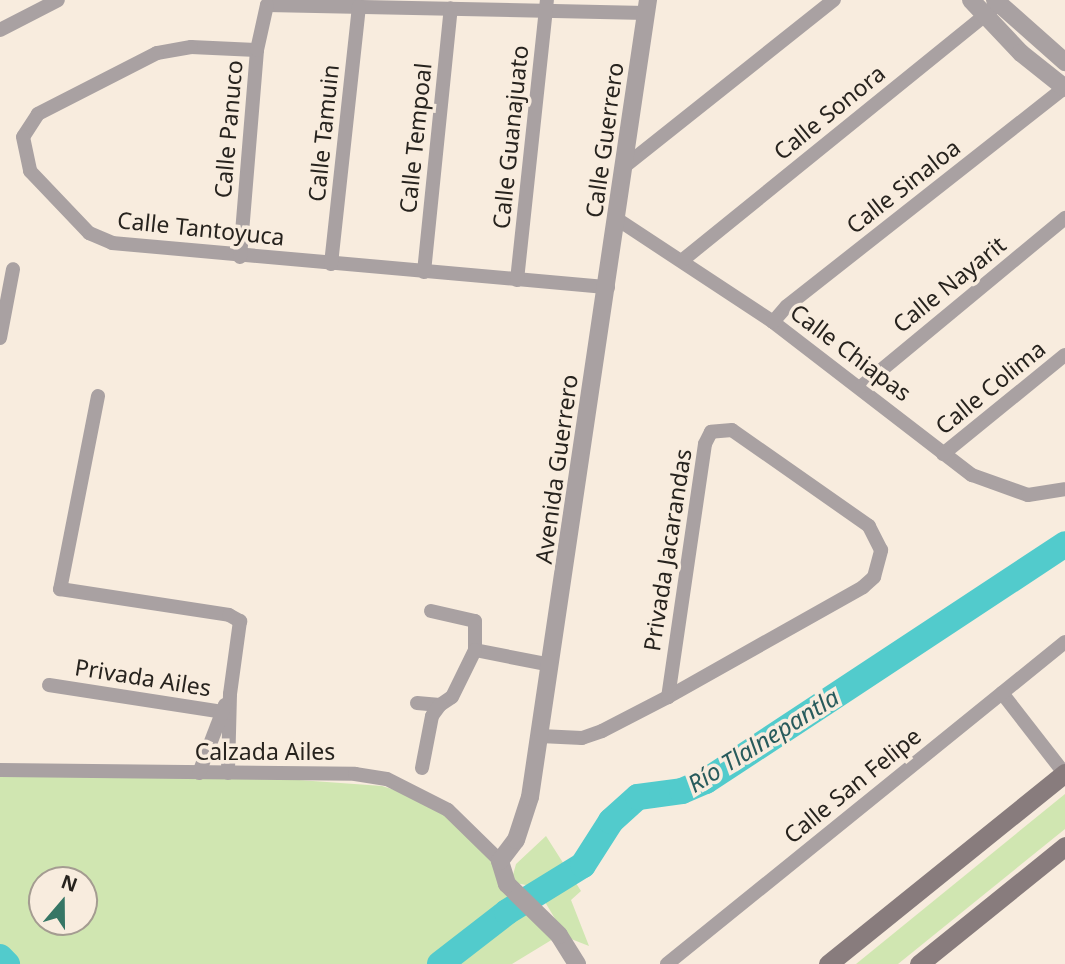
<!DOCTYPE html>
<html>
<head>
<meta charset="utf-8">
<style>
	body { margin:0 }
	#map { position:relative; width:1065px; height:964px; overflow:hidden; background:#f8ecde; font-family:"Noto Sans",sans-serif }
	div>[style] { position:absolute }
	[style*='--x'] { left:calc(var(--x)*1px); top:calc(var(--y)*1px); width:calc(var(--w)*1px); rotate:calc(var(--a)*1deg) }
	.green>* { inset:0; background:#d0e6b1 }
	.river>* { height:26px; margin:-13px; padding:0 13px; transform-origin:13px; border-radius:13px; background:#52cbcc }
	.minor>* { height:14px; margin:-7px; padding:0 7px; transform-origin:7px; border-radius:7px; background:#a9a1a2 }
	.tertiary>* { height:18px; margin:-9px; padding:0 9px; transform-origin:9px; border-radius:9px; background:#a9a1a2 }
	.secondary>* { height:19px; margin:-9.5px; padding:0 9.5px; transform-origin:9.5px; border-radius:9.5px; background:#887c7d }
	span { translate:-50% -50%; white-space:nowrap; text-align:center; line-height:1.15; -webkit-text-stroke:7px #f8ecde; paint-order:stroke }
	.street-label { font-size:23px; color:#27231e }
	.water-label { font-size:24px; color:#285b5c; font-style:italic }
	.north { position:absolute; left:28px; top:866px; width:70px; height:70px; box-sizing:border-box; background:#f8ecde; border:2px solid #a49c91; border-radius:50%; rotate:20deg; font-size:19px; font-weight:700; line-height:28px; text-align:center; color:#27231e }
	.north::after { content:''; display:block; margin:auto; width:24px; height:32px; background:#367665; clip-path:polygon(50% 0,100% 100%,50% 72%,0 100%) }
</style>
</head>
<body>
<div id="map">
	<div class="green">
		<div style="clip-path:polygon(evenodd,0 772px,217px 774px,382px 786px,414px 796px,446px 814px,478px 845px,558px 936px,512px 964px,0 964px,0 772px,42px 880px,84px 880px,84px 922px,42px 922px,42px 880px)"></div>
		<div style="clip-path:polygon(1065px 794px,1065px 829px,898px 964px,856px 964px)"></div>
		<div style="clip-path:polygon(546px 836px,581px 891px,571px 900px,589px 946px,566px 937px,536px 887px,511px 882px,516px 864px)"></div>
	</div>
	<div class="river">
		<div style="--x:0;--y:957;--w:10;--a:45"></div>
		<div style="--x:440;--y:964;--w:85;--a:-37.8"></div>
		<div style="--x:507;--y:912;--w:89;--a:-31.7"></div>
		<div style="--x:583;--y:865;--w:52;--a:-57.5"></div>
		<div style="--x:611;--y:821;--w:36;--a:-42"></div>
		<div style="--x:638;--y:797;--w:44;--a:-7.8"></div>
		<div style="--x:682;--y:791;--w:26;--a:-23"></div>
		<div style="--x:706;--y:781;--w:430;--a:-33.4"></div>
	</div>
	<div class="minor">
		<div style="--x:267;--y:5;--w:379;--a:1.2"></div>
		<div style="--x:0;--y:30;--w:65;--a:-27.3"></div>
		<div style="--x:257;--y:50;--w:66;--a:-177.4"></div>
		<div style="--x:191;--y:47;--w:35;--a:170"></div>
		<div style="--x:157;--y:53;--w:134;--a:152.9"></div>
		<div style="--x:38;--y:114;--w:27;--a:123"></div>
		<div style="--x:23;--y:137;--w:35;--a:78"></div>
		<div style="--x:30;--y:171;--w:86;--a:46.4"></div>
		<div style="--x:89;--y:233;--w:25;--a:23"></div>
		<div style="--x:112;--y:243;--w:498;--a:5.1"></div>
		<div style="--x:625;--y:166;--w:267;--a:-38.5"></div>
		<div style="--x:617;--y:219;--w:187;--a:33.4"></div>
		<div style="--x:773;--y:322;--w:251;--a:37.6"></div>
		<div style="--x:972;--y:475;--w:59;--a:19.7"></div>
		<div style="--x:1028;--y:495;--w:37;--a:-9"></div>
		<div style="--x:240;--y:257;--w:208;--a:-85.3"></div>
		<div style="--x:257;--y:50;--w:46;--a:-77.5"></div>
		<div style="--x:684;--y:259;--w:397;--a:-39"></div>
		<div style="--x:331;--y:264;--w:259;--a:-83.8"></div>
		<div style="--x:424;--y:272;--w:265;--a:-84.2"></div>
		<div style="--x:517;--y:280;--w:281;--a:-83.9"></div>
		<div style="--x:773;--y:322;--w:21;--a:-49"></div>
		<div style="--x:787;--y:306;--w:352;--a:-38.2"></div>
		<div style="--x:0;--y:338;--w:70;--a:-79.3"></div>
		<div style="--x:862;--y:386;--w:264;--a:-39.6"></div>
		<div style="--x:98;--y:396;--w:197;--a:101.1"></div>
		<div style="--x:60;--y:589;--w:171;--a:8.7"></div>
		<div style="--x:229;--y:615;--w:13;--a:29"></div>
		<div style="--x:240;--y:621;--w:74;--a:97.8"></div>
		<div style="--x:230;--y:694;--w:79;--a:91.5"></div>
		<div style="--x:943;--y:454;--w:157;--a:-39.1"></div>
		<div style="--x:431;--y:611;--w:45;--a:12.8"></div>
		<div style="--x:475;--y:621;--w:29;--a:90"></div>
		<div style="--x:475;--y:650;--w:77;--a:11.2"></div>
		<div style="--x:49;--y:685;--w:182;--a:8.8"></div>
		<div style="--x:1002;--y:693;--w:101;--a:52.2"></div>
		<div style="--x:417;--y:703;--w:23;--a:5"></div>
		<div style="--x:440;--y:705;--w:14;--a:-34"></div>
		<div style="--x:452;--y:697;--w:52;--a:-63.9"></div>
		<div style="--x:540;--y:736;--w:42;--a:2.7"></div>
		<div style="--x:582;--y:738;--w:21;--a:-19"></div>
		<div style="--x:602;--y:731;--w:74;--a:-27.3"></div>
		<div style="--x:668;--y:697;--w:224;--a:-29.4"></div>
		<div style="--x:863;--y:587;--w:15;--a:-42"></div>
		<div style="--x:874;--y:577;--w:28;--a:-75"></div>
		<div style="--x:881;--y:550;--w:27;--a:-117"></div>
		<div style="--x:869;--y:526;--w:167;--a:-145"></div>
		<div style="--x:732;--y:430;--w:21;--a:175"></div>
		<div style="--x:711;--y:432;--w:13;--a:117"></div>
		<div style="--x:705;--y:444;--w:256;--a:98.3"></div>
		<div style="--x:422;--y:768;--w:53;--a:-79.1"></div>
		<div style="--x:432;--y:716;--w:14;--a:-54"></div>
		<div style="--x:0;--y:770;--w:355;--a:0.6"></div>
		<div style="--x:355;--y:774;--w:32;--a:9"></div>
		<div style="--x:387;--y:779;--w:68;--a:26.9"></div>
		<div style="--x:448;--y:810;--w:73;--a:44.4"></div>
		<div style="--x:199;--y:773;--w:73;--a:-69.1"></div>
		<div style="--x:667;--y:964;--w:512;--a:-38.97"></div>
	</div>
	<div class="tertiary">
		<div style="--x:971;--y:0;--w:73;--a:46.7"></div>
		<div style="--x:1021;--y:53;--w:56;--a:38.5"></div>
		<div style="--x:995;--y:0;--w:94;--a:41.5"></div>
		<div style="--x:577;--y:964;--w:34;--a:-122"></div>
		<div style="--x:559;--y:935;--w:73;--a:-135.6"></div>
		<div style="--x:507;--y:884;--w:24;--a:-107"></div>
		<div style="--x:500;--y:861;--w:26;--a:-53"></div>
		<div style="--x:516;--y:840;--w:45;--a:-72"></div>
		<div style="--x:530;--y:797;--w:806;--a:-81.58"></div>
	</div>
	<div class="secondary">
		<div style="--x:828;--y:964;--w:304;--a:-38.9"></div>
		<div style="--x:919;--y:964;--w:188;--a:-38.9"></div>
	</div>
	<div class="street-label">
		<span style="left:829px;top:112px;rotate:-39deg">Calle Sonora</span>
		<span style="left:228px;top:129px;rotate:-85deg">Calle Panuco</span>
		<span style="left:323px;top:133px;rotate:-84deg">Calle Tamuin</span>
		<span style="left:510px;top:137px;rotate:-84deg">Calle Guanajuato</span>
		<span style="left:415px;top:138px;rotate:-84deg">Calle Tempoal</span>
		<span style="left:604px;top:140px;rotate:-82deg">Calle Guerrero</span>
		<span style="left:903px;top:186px;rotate:-38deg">Calle Sinaloa</span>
		<span style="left:201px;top:228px;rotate:6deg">Calle Tantoyuca</span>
		<span style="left:949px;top:284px;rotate:-39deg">Calle Nayarit</span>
		<span style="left:851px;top:352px;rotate:37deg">Calle Chiapas</span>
		<span style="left:990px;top:387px;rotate:-39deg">Calle Colima</span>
		<span style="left:556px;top:469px;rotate:-82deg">Avenida Guerrero</span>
		<span style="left:667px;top:550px;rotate:-81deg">Privada Jacarandas</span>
		<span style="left:143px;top:677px;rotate:9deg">Privada Ailes</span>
		<span style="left:265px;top:751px">Calzada Ailes</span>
		<span style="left:852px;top:785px;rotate:-39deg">Calle San Felipe</span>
	</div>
	<div class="water-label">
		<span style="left:763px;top:740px;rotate:-32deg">Río Tlalnepantla</span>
	</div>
	<div class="north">N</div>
</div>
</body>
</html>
